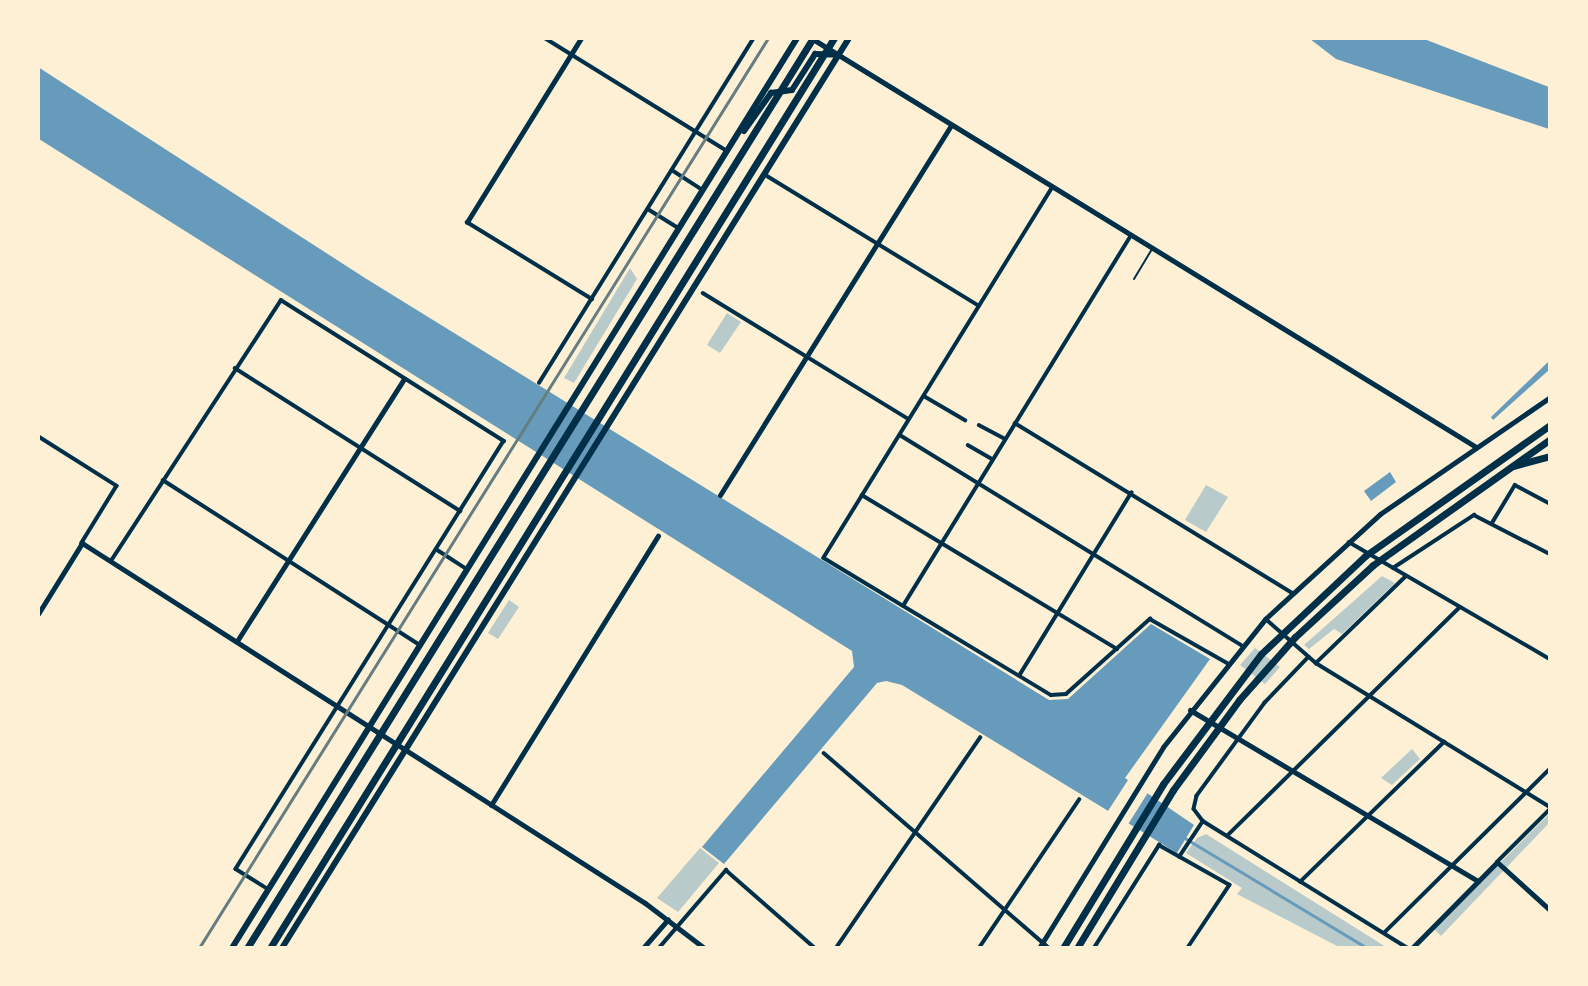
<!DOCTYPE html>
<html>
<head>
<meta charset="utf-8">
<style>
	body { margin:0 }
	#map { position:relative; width:1588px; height:986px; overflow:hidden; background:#fdf0d5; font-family:Jost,sans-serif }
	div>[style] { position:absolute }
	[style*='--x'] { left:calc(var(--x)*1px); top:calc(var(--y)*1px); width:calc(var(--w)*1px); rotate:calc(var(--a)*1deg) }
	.green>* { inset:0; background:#b9caca }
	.water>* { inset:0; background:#669bbc }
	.pier>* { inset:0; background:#fdf0d5 }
	.stream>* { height:2.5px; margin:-1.25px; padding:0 1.25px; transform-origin:1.25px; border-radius:1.25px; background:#669bbc }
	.service>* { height:2px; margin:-1px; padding:0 1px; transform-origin:1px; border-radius:1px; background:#003049 }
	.minor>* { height:3.5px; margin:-1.75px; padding:0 1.75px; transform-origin:1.75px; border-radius:1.75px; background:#003049 }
	.tertiary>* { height:5px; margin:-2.5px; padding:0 2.5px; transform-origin:2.5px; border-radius:2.5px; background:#003049 }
	.secondary>* { height:5px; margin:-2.5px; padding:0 2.5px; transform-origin:2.5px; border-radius:2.5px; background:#003049 }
	.trunk>* { height:6px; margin:-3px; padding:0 3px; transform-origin:3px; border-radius:3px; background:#003049 }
	.motorway>* { height:7px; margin:-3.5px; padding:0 3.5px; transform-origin:3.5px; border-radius:3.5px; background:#003049 }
	.rail>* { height:2.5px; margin:-1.25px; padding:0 1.25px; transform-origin:1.25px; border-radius:1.25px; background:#657d81 }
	span { translate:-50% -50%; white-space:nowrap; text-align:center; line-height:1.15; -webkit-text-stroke:6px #fdf0d5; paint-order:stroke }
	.frame { position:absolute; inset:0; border:40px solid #fdf0d5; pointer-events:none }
</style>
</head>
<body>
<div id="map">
	<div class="green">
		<div style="clip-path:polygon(630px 268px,637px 279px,574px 383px,564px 378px)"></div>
		<div style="clip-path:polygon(727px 313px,741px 322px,720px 353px,707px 345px)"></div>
		<div style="clip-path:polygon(1206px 485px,1228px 497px,1206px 532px,1185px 520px)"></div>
		<div style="clip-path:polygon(1382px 576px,1395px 583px,1342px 634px,1334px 629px,1309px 649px,1304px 645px)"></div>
		<div style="clip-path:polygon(509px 600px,519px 607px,498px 639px,488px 633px)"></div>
		<div style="clip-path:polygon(1255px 648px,1280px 667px,1265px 684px,1240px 665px)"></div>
		<div style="clip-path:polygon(1412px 749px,1420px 759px,1392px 785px,1381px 778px)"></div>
		<div style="clip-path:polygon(1549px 814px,1549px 823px,1441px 936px,1434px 929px)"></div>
		<div style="clip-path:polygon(1206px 834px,1386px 947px,1339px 947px,1237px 894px,1242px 888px,1186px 853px,1197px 838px)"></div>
		<div style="clip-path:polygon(700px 848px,719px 863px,678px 912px,657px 898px)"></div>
	</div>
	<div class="water">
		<div style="clip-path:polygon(1310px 39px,1424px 39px,1549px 87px,1549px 129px,1336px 59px)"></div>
		<div style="clip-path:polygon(38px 67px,365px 278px,1049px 700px,1068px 699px,1151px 624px,1210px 659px,1125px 778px,1194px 825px,1177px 853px,902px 685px,886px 681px,877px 683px,724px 864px,702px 847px,854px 667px,852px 651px,39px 139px)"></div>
		<div style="clip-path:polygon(1549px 361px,1549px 370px,1493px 420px,1491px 417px)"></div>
		<div style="clip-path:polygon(1390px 472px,1396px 482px,1371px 501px,1364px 491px)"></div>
	</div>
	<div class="pier">
		<div style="clip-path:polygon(1130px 777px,1149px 791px,1127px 826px,1106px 814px)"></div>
	</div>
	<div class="stream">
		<div style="--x:1185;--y:838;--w:213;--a:31.1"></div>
	</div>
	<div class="service">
		<div style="--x:1134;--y:279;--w:35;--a:-59"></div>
	</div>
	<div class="minor">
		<div style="--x:545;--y:38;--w:214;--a:31.8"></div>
		<div style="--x:672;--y:170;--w:37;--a:33"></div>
		<div style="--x:764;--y:174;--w:252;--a:31.5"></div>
		<div style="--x:1053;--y:187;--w:436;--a:121.7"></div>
		<div style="--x:824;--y:558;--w:265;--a:31.1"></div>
		<div style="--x:1051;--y:695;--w:15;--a:-4"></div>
		<div style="--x:1066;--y:694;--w:113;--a:-41.8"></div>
		<div style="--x:1150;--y:619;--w:89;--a:29.7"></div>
		<div style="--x:648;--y:209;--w:36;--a:32"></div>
		<div style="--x:467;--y:222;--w:147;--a:31.6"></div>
		<div style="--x:703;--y:293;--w:241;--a:31.5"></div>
		<div style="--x:235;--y:368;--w:267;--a:32.4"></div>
		<div style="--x:539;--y:383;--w:407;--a:-58.1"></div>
		<div style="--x:924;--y:396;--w:48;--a:30.3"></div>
		<div style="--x:1015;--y:423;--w:324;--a:31.5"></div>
		<div style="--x:979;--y:425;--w:30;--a:28"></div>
		<div style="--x:900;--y:435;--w:401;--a:31.6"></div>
		<div style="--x:38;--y:436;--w:93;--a:32.3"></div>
		<div style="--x:117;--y:486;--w:67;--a:121.6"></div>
		<div style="--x:968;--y:445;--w:28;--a:30"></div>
		<div style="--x:163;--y:480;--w:305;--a:32.7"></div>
		<div style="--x:862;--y:495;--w:298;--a:31.1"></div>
		<div style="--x:1492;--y:523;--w:44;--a:-58.8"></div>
		<div style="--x:1515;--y:485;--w:40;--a:28"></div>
		<div style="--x:1349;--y:542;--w:233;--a:30.2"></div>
		<div style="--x:436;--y:549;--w:37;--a:33"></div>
		<div style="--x:111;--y:561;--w:311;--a:-56.9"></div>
		<div style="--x:281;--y:300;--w:264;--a:32.3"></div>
		<div style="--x:504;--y:441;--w:505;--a:122.05"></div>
		<div style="--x:236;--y:869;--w:38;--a:32"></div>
		<div style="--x:1393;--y:568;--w:97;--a:-33.2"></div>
		<div style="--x:1474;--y:515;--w:85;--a:27.2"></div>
		<div style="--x:903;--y:606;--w:435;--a:-58.4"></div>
		<div style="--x:1266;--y:619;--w:67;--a:41.3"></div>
		<div style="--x:1316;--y:663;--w:275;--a:31.6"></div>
		<div style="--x:1309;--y:657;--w:64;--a:133.7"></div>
		<div style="--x:1265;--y:703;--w:115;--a:126.2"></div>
		<div style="--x:1197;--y:796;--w:13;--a:103"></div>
		<div style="--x:1194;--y:809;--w:15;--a:53"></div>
		<div style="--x:1203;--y:821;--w:241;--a:31.8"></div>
		<div style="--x:1316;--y:663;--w:125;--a:-44"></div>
		<div style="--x:1019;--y:676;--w:215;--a:-58.5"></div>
		<div style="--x:824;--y:753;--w:298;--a:40.9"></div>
		<div style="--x:1228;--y:835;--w:325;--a:-44.5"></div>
		<div style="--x:1179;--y:857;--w:43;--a:-56.3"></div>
		<div style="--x:1497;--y:862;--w:75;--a:-45"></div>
		<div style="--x:1300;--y:882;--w:201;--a:-44.2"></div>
		<div style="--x:1384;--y:933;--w:233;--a:-44.7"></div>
		<div style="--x:659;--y:948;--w:103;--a:-49.3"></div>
		<div style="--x:726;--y:870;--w:118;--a:41.2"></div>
		<div style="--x:836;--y:948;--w:255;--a:-55.6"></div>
		<div style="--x:979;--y:948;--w:179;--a:-56"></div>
		<div style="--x:1094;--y:948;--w:122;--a:-57.7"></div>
		<div style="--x:1159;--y:845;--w:81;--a:29.4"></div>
		<div style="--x:1230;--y:885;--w:76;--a:123.7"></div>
	</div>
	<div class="tertiary">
		<div style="--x:811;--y:38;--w:781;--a:31.59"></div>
		<div style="--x:467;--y:222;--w:216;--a:-58.2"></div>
		<div style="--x:720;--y:495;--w:436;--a:-58"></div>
		<div style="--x:237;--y:641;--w:311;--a:-57.5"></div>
		<div style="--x:1190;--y:710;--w:335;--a:30.7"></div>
		<div style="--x:491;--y:805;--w:317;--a:-58.2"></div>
		<div style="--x:643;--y:948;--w:38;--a:-49"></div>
		<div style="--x:1039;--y:948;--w:236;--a:-58.3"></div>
		<div style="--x:1163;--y:747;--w:164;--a:-51.4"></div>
		<div style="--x:1265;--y:619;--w:156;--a:-42.4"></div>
		<div style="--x:1380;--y:514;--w:206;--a:-34.5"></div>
		<div style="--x:1412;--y:948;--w:121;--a:-45.3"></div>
		<div style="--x:1497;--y:862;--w:72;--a:42.2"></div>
	</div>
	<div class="secondary">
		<div style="--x:38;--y:614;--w:84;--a:-58.2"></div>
		<div style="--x:82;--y:543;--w:668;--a:32.6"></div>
		<div style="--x:645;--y:903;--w:74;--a:37.3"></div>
	</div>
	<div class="trunk">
		<div style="--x:744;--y:131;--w:47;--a:-54.6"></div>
		<div style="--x:771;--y:93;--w:21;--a:-8"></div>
		<div style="--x:792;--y:90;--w:43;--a:-57.4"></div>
		<div style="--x:815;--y:54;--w:24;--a:2"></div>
		<div style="--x:232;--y:948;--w:1071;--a:-58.16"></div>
		<div style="--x:282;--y:948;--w:1072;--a:-58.07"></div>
	</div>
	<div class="motorway">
		<div style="--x:1513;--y:466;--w:38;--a:-15"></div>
		<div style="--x:247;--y:948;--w:1072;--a:-58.12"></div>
		<div style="--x:270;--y:948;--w:1071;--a:-58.21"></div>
		<div style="--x:1063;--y:948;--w:192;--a:-58.6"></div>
		<div style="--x:1163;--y:784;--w:163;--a:-53"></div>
		<div style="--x:1261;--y:654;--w:143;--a:-43.3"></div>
		<div style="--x:1365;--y:556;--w:227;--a:-35.3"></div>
		<div style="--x:1077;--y:948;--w:185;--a:-58.7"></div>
		<div style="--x:1173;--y:790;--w:112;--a:-53.7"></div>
		<div style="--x:1239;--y:700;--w:84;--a:-48.4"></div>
		<div style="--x:1295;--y:637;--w:106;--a:-42.7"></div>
		<div style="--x:1373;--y:565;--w:217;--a:-35.4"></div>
	</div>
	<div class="rail">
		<div style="--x:199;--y:948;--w:1073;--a:-57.98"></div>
	</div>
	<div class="frame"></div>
</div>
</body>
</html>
